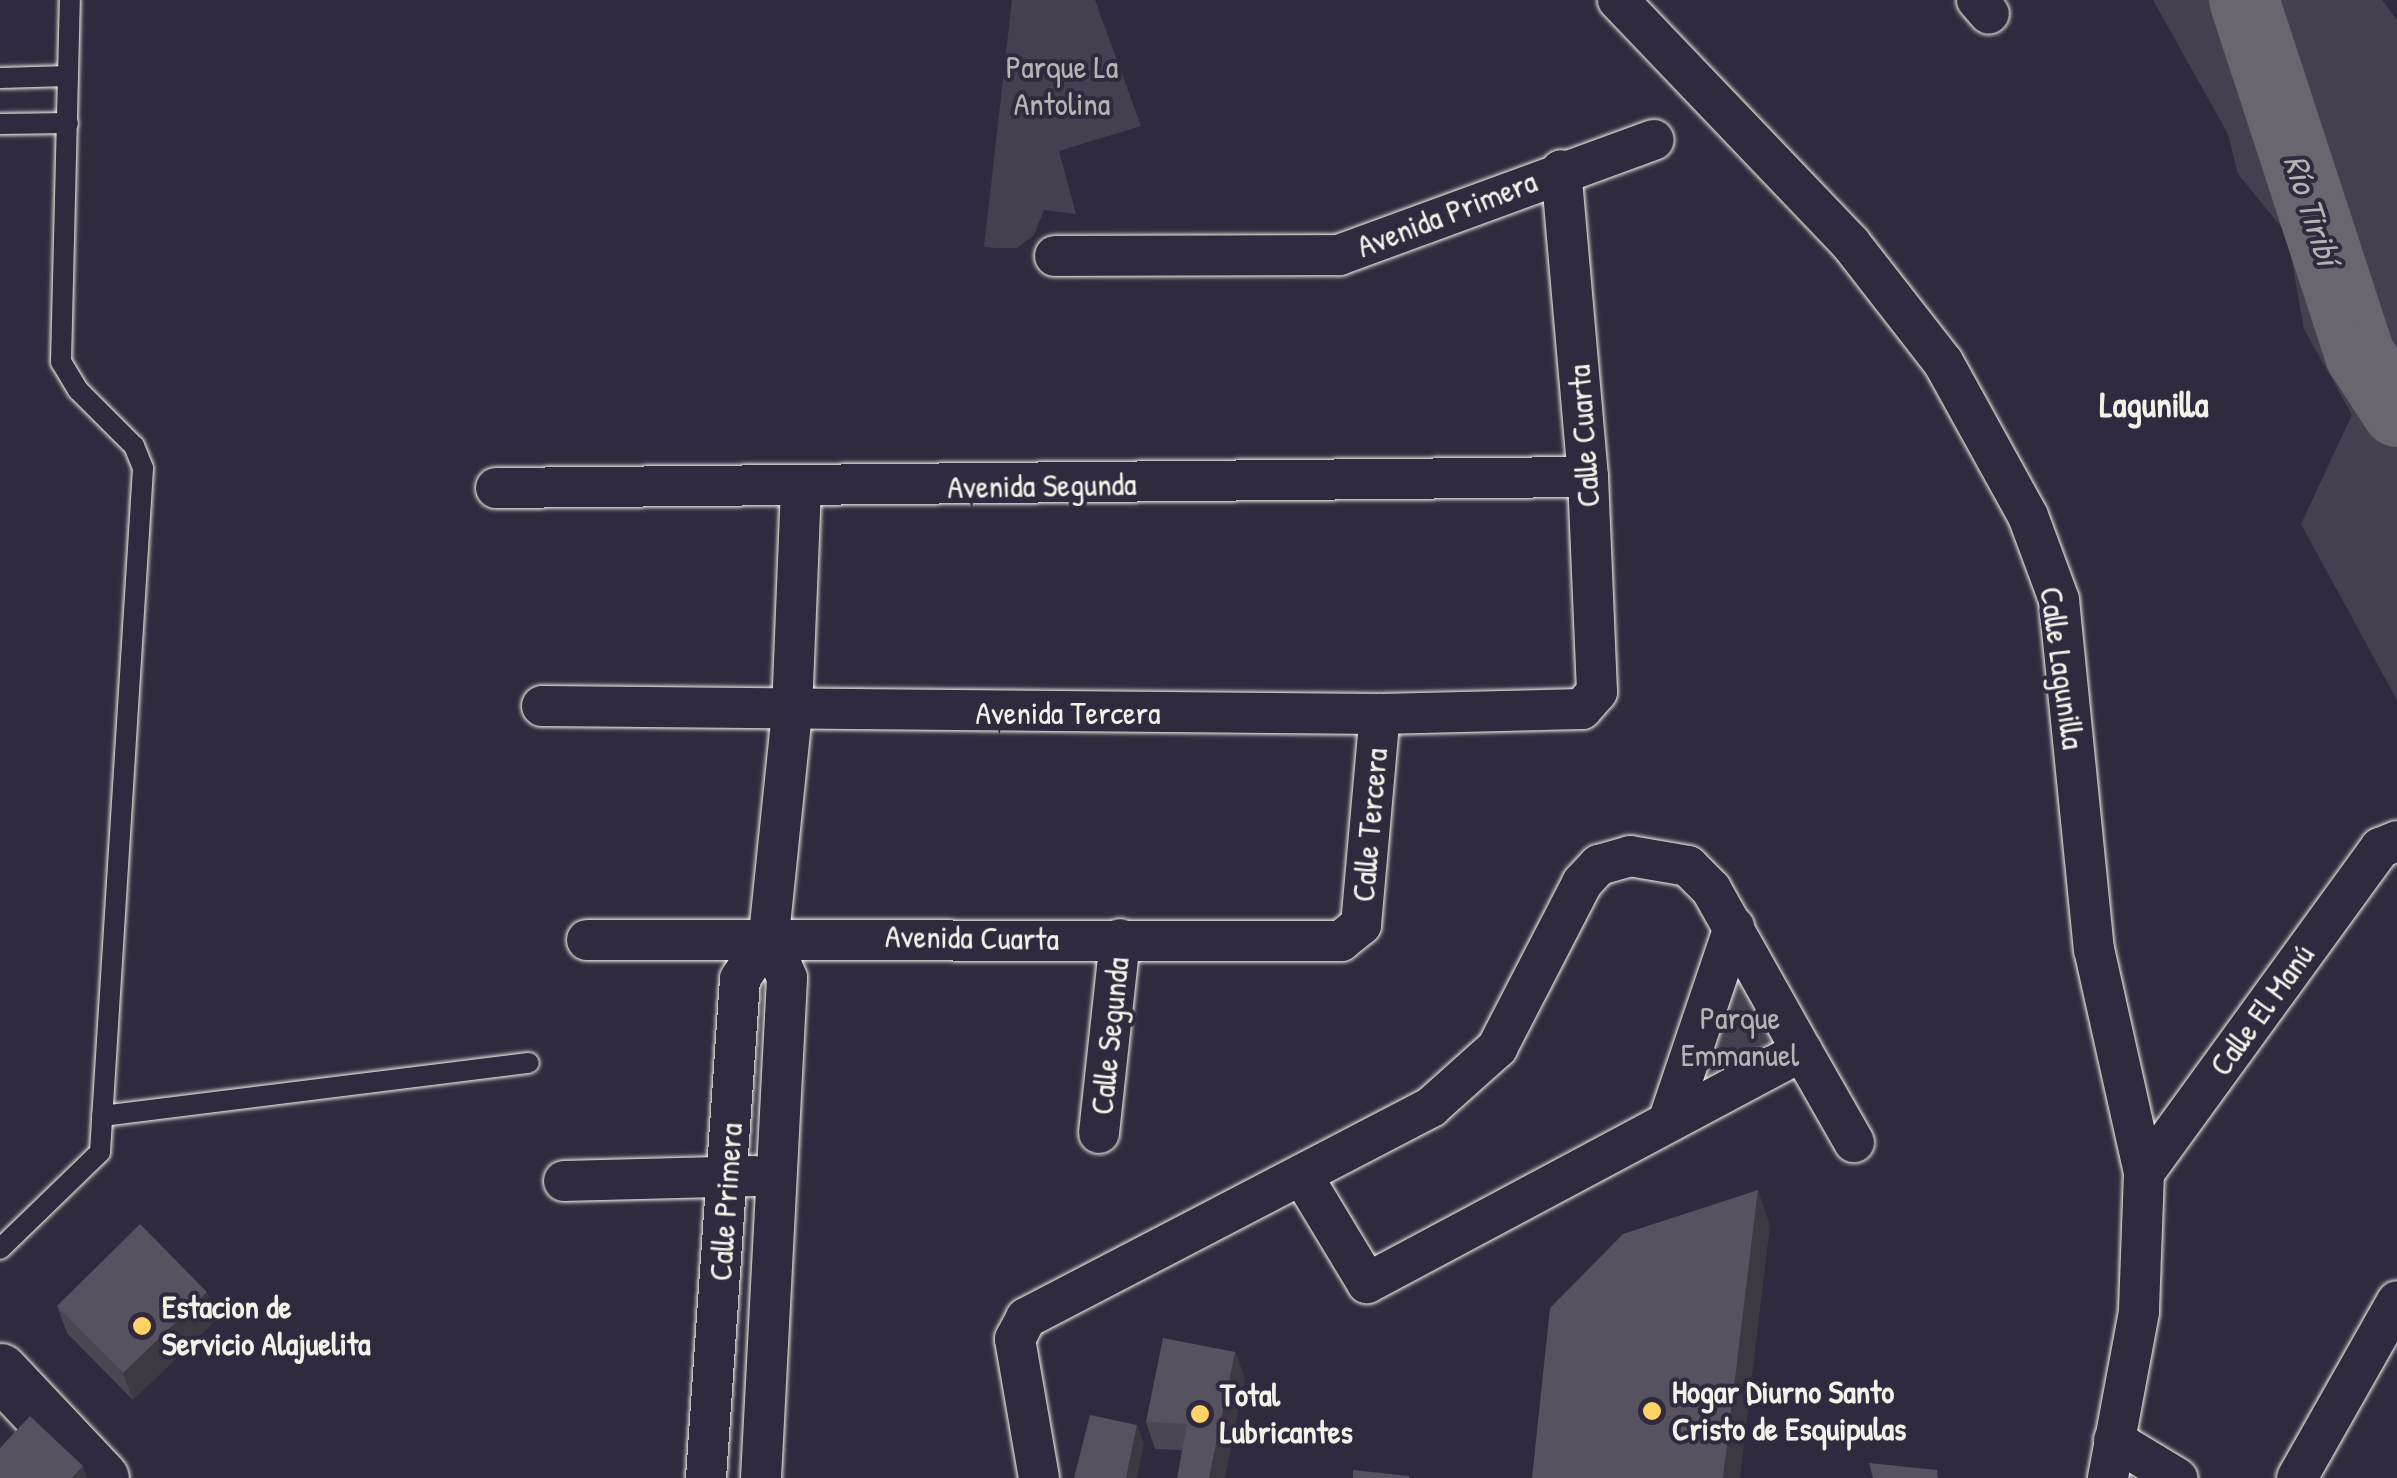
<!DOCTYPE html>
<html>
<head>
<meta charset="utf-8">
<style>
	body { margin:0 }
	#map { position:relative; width:2397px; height:1478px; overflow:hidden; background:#2f2a3d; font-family:"Patrick Hand",sans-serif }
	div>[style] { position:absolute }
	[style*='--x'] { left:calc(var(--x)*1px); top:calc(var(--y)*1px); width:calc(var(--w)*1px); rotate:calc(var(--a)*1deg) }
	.green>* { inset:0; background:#454050 }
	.river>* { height:70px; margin:-35px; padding:0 35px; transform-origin:35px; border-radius:35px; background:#6a6670 }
	.roads { filter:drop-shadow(0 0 2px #f4f1e8) drop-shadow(0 0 2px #f4f1e8) }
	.lane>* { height:20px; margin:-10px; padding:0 10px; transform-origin:10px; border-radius:10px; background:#2f2a3d }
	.street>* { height:40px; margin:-20px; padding:0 20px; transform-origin:20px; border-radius:20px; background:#2f2a3d }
	.secondary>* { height:55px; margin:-27.5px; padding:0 27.5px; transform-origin:27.5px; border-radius:27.5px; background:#2f2a3d }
	.wall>* { inset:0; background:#4a4752 }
	.shaded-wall>* { inset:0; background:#3c3942 }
	.building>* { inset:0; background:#56525f }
	.dots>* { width:28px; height:28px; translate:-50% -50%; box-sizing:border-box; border:5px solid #2f2a3d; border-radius:50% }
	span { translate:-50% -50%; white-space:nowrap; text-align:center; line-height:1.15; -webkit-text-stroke:8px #2f2a3d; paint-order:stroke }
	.park-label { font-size:32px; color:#b7b3b3 }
	.street-label { font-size:32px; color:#f4f1e8 }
	.poi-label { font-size:32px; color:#f4f1e8; font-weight:700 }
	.left { translate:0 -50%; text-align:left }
	.water-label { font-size:35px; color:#b6b2b2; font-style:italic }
	.neighbourhood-label { font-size:35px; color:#f4f1e8; font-weight:700 }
</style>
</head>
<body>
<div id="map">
	<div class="green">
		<div style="clip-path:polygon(1012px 0,1095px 0,1141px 126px,1059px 151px,1076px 214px,1044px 210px,1034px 235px,1017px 248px,997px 248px,984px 247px)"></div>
		<div style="clip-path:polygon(2153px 0,2382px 0,2397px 20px,2397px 700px,2301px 524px,2352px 415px,2304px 329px,2287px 234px,2238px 174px,2228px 134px)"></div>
		<div style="clip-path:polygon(1734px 956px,1786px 1051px,1681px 1106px)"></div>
	</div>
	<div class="river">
		<div style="--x:2244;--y:0;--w:373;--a:71.9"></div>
		<div style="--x:2360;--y:355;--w:68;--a:57"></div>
	</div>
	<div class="roads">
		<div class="lane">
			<div style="--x:0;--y:78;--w:68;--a:-1.7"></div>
			<div style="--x:0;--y:124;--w:68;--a:-0.8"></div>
			<div style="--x:102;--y:1116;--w:430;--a:-7.1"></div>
			<div style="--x:0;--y:1249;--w:139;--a:-44.1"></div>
			<div style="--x:100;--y:1152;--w:685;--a:-86.4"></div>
			<div style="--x:143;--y:468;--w:24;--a:-112"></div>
			<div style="--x:134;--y:446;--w:79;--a:-135"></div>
			<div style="--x:78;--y:390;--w:33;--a:-121"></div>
			<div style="--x:61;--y:362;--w:362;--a:-88.6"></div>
		</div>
		<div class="street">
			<div style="--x:1618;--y:0;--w:337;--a:46.3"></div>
			<div style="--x:1851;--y:244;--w:150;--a:52.1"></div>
			<div style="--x:1943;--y:362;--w:176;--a:61.1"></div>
			<div style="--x:2028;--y:516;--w:90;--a:69.7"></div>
			<div style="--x:2059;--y:600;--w:351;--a:84.3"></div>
			<div style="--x:2094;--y:949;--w:230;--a:77.4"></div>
			<div style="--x:2144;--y:1173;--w:139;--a:92.1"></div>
			<div style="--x:2139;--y:1312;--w:169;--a:100.6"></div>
			<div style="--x:1977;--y:0;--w:18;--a:49"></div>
			<div style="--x:1055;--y:256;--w:284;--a:-0.2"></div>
			<div style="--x:1339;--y:255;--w:335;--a:-20.1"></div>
			<div style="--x:496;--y:488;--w:1092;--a:-0.58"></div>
			<div style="--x:542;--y:706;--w:838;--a:0.55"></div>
			<div style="--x:1380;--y:714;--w:202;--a:-1.4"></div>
			<div style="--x:1582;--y:709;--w:23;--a:-49"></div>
			<div style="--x:1597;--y:692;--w:215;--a:-92.4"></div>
			<div style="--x:1588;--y:477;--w:308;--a:-95"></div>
			<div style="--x:587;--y:940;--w:754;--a:0.08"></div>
			<div style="--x:1341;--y:941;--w:26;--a:-39"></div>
			<div style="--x:1361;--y:925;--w:212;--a:-84.9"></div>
			<div style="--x:1802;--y:1051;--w:105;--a:60.3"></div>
			<div style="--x:1668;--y:1122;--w:206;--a:-71.3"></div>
			<div style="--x:1099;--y:1133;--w:195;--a:-83.8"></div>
			<div style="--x:2144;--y:1173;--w:402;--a:-54"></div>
			<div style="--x:2380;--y:848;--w:18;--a:-22"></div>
			<div style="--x:564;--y:1181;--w:191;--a:-1.5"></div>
			<div style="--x:2114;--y:1440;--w:74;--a:31.1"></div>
			<div style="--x:706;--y:1478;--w:500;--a:-86.1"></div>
			<div style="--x:740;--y:979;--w:53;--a:-56.6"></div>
			<div style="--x:769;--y:935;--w:225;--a:-84.1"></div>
			<div style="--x:792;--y:711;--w:221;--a:-87.7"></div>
			<div style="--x:761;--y:1478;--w:501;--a:-87.02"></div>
			<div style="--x:787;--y:978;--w:47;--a:-112.7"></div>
			<div style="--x:1039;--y:1478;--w:141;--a:-99.8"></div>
			<div style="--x:1015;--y:1339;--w:24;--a:-62"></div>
			<div style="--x:1026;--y:1318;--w:457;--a:-27.5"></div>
			<div style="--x:1431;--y:1107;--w:89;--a:-41.8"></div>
			<div style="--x:1497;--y:1048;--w:186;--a:-62.7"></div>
			<div style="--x:1582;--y:883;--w:25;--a:-47"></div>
			<div style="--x:1599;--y:865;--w:32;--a:-16"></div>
			<div style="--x:1630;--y:856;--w:59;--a:9.8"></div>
			<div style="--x:1688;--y:866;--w:33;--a:45"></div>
			<div style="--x:1711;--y:889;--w:186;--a:60.7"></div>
			<div style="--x:1802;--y:1051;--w:493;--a:151.9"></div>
			<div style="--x:1367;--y:1283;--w:124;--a:-121.1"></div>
			<div style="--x:2297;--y:1478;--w:203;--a:-60.5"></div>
		</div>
		<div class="secondary">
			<div style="--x:0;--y:1371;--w:147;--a:46.7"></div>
		</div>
	</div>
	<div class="wall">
		<div style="clip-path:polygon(57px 1306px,217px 1319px,133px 1400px,67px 1333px)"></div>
		<div style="clip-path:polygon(1235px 1352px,1245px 1379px,1182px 1450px,1155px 1449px,1146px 1422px)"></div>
	</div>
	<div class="shaded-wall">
		<div style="clip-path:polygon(1758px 1190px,1770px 1225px,1740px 1478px,1723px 1478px)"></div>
		<div style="clip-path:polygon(207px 1292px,217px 1319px,133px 1400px,123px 1373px)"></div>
		<div style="clip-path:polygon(1235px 1352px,1245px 1379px,1225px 1478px,1209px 1478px)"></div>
		<div style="clip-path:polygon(1137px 1425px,1144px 1444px,1137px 1478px,1126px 1478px)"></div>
		<div style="clip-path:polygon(83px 1466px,87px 1478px,72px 1478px)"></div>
	</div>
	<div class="building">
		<div style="clip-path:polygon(1758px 1190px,1723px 1478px,1532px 1478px,1550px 1308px,1623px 1234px)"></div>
		<div style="clip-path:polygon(140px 1224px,207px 1292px,123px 1373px,57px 1306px)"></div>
		<div style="clip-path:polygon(1163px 1338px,1235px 1352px,1209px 1478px,1177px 1478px,1187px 1424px,1146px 1422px)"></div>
		<div style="clip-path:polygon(1090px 1415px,1137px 1425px,1126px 1478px,1074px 1478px)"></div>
		<div style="clip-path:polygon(30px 1416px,83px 1466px,72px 1478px,0 1478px,0 1448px)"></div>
		<div style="clip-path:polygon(1869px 1463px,1937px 1470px,1938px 1478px,1873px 1478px)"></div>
		<div style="clip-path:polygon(1353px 1470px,1409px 1476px,1409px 1478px,1353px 1478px)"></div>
	</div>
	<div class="dots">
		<div style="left:142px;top:1326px;background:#ffd166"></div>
		<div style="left:1652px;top:1411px;background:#ffd166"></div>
		<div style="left:1200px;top:1414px;background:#ffd166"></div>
	</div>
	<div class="park-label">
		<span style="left:1062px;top:86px">Parque La<br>Antolina</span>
		<span style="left:1740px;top:1037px">Parque<br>Emmanuel</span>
	</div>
	<div class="street-label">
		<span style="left:1447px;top:214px;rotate:-21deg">Avenida Primera</span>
		<span style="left:1584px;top:436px;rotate:-94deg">Calle Cuarta</span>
		<span style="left:1042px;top:486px;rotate:-1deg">Avenida Segunda</span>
		<span style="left:2062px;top:668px;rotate:82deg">Calle Lagunilla</span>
		<span style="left:1068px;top:713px">Avenida Tercera</span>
		<span style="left:1370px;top:825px;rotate:-85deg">Calle Tercera</span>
		<span style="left:972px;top:938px;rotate:1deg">Avenida Cuarta</span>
		<span style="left:2262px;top:1010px;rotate:-54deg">Calle El Manú</span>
		<span style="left:1110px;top:1036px;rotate:-84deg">Calle Segunda</span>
		<span style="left:726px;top:1202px;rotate:-86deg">Calle Primera</span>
	</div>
	<div class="poi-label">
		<span class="left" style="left:162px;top:1326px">Estacion de<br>Servicio Alajuelita</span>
		<span class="left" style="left:1672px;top:1411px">Hogar Diurno Santo<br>Cristo de Esquipulas</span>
		<span class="left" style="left:1220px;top:1414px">Total<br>Lubricantes</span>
	</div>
	<div class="water-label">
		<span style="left:2312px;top:210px;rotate:72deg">Río Tiribí</span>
	</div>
	<div class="neighbourhood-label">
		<span style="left:2154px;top:405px">Lagunilla</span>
	</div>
</div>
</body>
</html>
